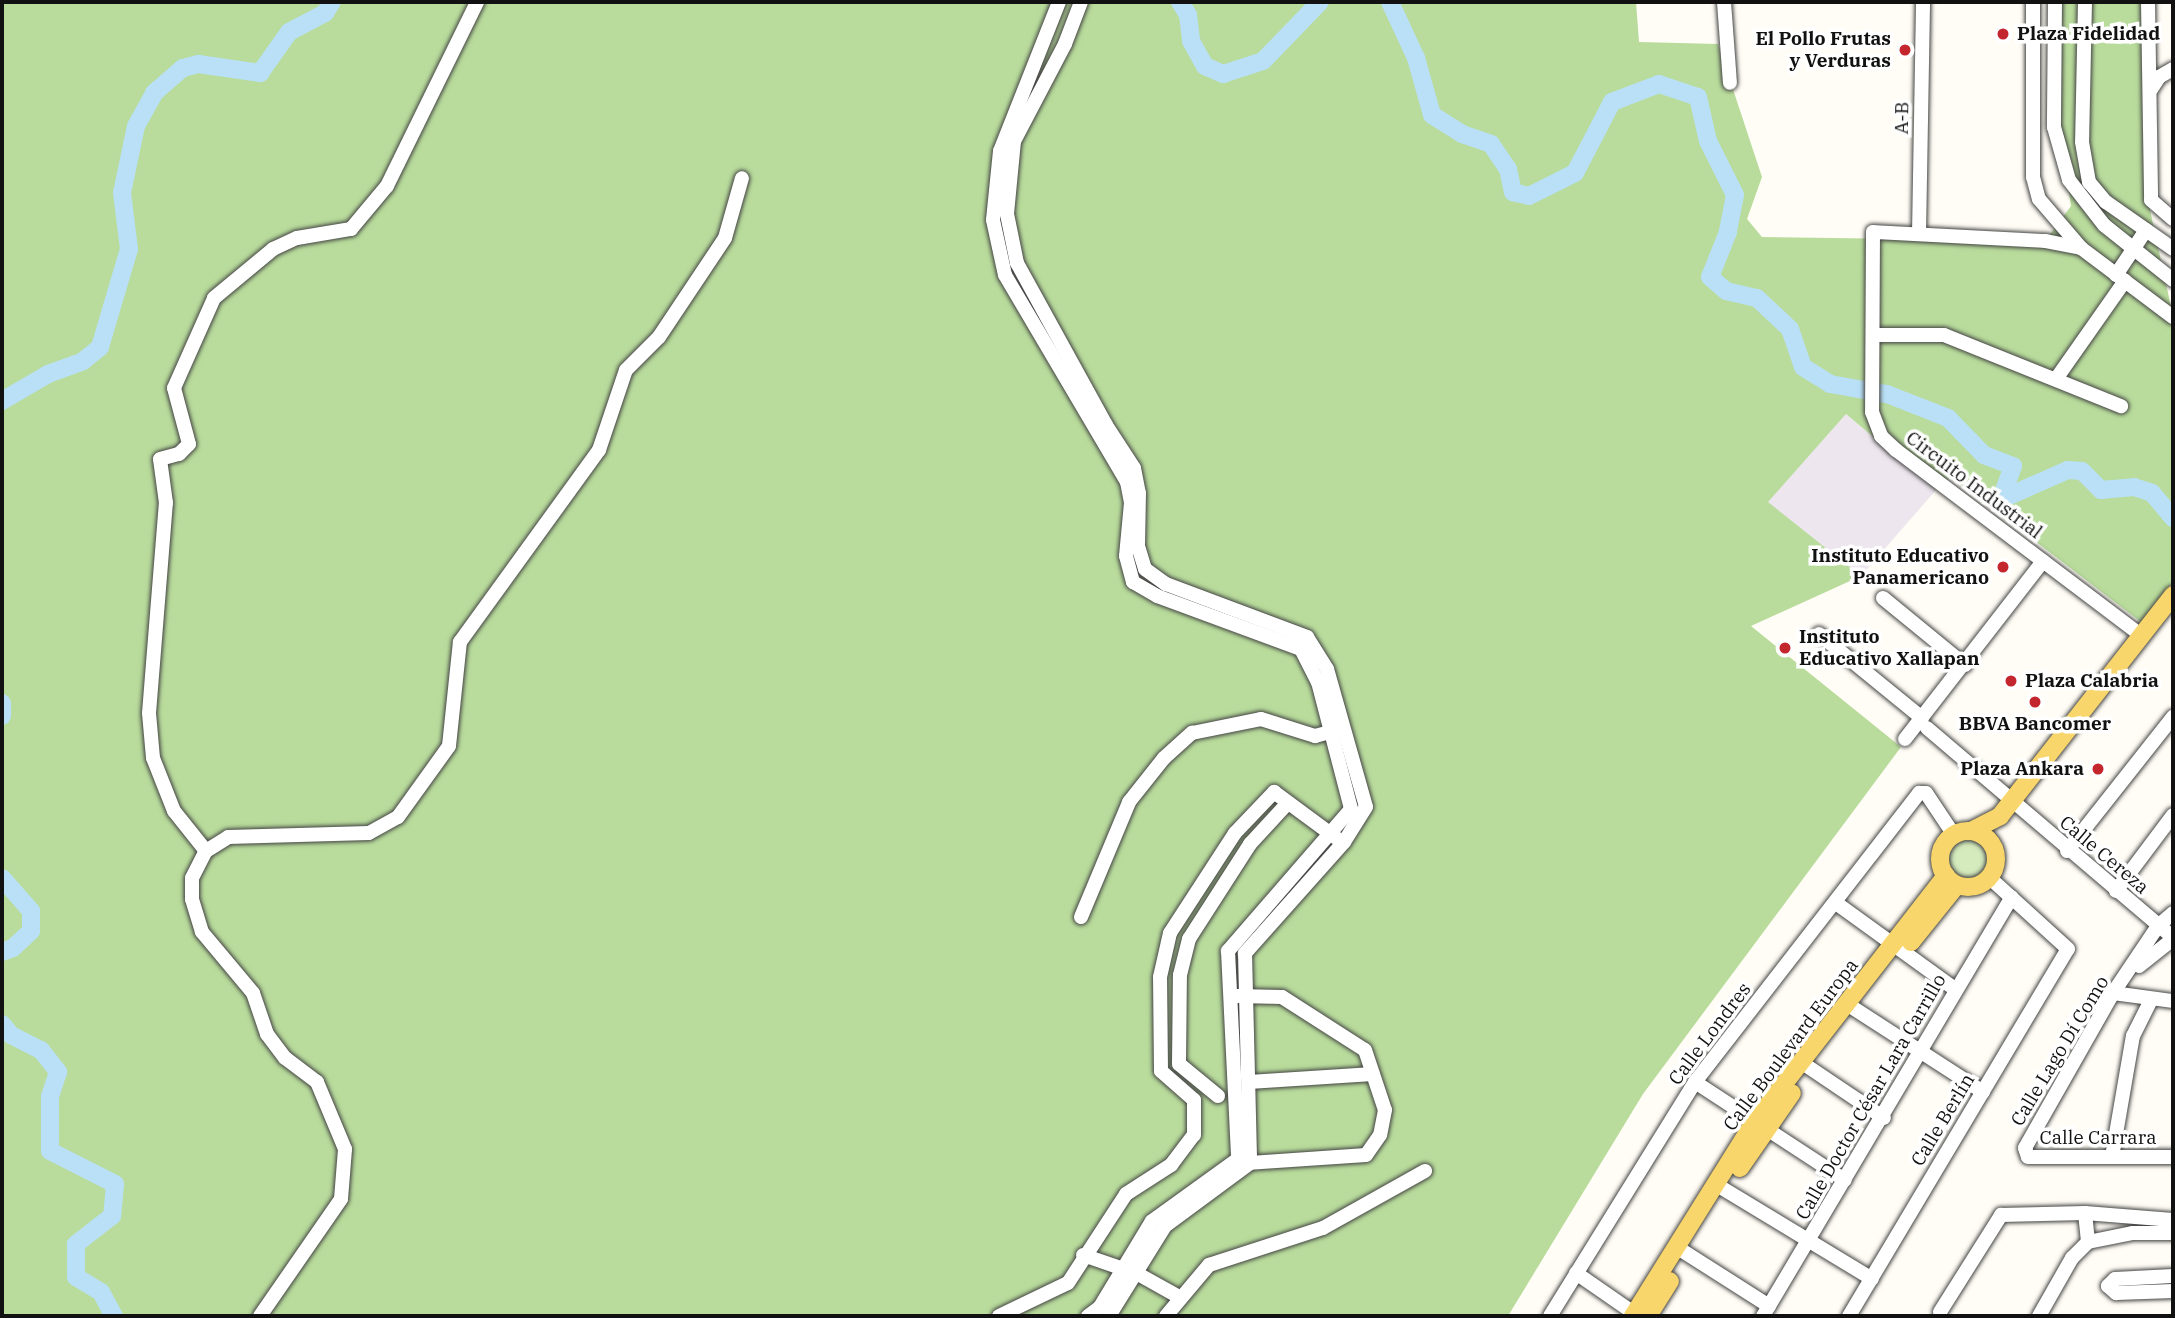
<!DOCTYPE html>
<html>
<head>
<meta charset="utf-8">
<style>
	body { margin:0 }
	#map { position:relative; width:2175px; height:1318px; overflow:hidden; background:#fffdf5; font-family:"IBM Plex Serif",serif }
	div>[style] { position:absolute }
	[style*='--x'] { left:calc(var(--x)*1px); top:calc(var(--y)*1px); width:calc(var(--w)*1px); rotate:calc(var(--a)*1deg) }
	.industrial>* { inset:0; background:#eee6ef }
	.green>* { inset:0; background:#d5ebbd }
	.round { border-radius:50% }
	.forest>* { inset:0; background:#b9dc9c }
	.river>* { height:18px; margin:-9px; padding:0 9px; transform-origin:9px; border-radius:9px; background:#b9e0f7 }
	.roads { filter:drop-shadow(0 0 2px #444) drop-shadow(0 0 2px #444) }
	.minor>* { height:14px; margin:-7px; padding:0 7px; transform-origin:7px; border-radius:7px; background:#fff }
	.major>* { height:18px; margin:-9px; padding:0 9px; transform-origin:9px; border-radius:9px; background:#f9d66b }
	.major>.ring { margin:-9px; padding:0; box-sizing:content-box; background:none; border:18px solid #f9d66b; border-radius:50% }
	.dots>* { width:19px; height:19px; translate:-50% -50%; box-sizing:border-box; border:4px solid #fff; border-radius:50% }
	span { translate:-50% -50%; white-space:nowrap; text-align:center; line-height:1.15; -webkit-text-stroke:7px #fff; paint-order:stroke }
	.poi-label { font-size:19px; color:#111; font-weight:700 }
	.left { translate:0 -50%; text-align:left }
	.right { translate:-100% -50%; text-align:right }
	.street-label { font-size:19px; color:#111 }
	.frame { position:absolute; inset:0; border:4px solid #111; pointer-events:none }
</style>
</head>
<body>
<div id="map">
	<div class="industrial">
		<div style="clip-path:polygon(1846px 414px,1936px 490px,1861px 576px,1767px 502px)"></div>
	</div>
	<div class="green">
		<div class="round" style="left:1946px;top:835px;width:44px;height:44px"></div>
	</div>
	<div class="forest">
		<div style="clip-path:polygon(2px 2px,1636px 2px,1639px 42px,1718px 44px,1762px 177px,1747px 219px,1762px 237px,2045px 241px,2071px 206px,2060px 139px,2060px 2px,2146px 2px,2150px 210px,2173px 316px,2173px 582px,2141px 622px,1951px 477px,1936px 490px,1846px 414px,1768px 502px,1861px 576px,1751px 626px,1901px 747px,1643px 1094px,1508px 1316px,2px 1316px)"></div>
	</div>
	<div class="river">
		<div style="--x:1180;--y:2;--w:15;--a:58"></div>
		<div style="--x:1188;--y:15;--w:26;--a:83"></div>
		<div style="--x:1191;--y:41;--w:29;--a:61"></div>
		<div style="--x:1205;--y:66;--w:20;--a:24"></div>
		<div style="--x:1223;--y:74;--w:42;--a:-18"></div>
		<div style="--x:1263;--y:61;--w:82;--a:-46"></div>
		<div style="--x:1390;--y:2;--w:62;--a:65.1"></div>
		<div style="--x:1416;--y:58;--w:59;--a:74.3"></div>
		<div style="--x:1432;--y:115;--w:36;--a:32"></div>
		<div style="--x:1462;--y:134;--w:31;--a:19"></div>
		<div style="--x:1491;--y:144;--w:30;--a:56"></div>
		<div style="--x:1508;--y:169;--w:24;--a:78"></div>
		<div style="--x:1513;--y:192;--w:16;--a:14"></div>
		<div style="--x:1529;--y:196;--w:51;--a:-26.6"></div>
		<div style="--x:1575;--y:173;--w:80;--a:-62.5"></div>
		<div style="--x:1612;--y:102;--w:50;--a:-21"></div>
		<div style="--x:1659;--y:84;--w:41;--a:18.4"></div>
		<div style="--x:1698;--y:97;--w:45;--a:77.2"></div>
		<div style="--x:1708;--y:141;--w:60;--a:63.4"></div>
		<div style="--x:1735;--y:195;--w:38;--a:101"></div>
		<div style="--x:1728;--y:232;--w:48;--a:111.8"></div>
		<div style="--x:1710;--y:277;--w:21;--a:41"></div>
		<div style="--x:1726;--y:291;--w:32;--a:13"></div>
		<div style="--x:1757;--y:298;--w:45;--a:43.2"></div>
		<div style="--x:1790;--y:329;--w:40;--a:71.1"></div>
		<div style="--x:1803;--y:367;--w:32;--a:32"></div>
		<div style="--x:1830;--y:384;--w:58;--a:10"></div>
		<div style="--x:1887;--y:394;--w:66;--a:21.5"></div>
		<div style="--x:1948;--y:418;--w:52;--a:45.8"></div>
		<div style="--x:1984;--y:455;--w:31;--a:21"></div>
		<div style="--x:2013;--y:466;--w:23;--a:110"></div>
		<div style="--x:2005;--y:488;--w:9;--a:49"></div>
		<div style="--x:2011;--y:495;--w:62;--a:-23.7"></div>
		<div style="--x:2068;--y:470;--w:14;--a:4"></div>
		<div style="--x:2082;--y:471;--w:27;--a:45"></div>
		<div style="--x:2101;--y:490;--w:33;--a:-5"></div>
		<div style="--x:2134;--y:487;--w:19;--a:18"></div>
		<div style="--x:2152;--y:493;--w:33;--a:50"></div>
		<div style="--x:2;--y:401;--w:53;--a:-30.4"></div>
		<div style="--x:48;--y:374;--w:37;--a:-20"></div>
		<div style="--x:83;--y:361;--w:22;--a:-39"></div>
		<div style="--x:100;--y:347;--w:102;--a:-73.5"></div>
		<div style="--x:129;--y:249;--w:56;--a:-97.1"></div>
		<div style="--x:122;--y:193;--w:68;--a:-78.2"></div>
		<div style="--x:136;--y:126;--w:38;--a:-61"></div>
		<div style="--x:154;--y:93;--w:38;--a:-41"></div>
		<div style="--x:183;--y:68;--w:16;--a:-15"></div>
		<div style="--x:198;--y:64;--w:63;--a:8.3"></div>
		<div style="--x:260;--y:73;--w:50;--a:-54.7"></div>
		<div style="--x:289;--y:32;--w:41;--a:-27.8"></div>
		<div style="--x:325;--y:13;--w:13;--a:-58"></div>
		<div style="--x:2;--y:703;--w:13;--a:90"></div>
		<div style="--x:2;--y:878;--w:44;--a:48.7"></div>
		<div style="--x:31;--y:911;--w:20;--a:90"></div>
		<div style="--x:31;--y:931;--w:25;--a:137"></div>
		<div style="--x:13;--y:948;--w:12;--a:160"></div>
		<div style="--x:2;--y:1024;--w:14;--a:51"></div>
		<div style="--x:11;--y:1035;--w:34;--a:27"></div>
		<div style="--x:41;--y:1050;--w:28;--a:52"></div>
		<div style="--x:58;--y:1072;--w:25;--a:108"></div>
		<div style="--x:50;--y:1096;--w:55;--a:90"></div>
		<div style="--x:50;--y:1151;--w:73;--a:26.9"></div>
		<div style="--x:115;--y:1184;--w:32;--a:95"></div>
		<div style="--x:112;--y:1216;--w:46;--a:142.1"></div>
		<div style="--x:76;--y:1244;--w:33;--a:90"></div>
		<div style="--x:76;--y:1277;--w:29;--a:31"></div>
		<div style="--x:101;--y:1292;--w:27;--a:62"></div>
	</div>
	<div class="roads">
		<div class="minor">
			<div style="--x:1059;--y:2;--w:160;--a:111.6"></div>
			<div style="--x:1000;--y:151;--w:69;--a:95.8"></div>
			<div style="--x:993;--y:220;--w:56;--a:77.7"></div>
			<div style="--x:1005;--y:275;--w:240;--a:59.5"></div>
			<div style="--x:1127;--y:482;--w:21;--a:79"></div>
			<div style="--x:1131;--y:503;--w:53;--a:95.4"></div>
			<div style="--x:1126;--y:556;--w:27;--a:75"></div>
			<div style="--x:1133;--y:582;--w:28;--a:30"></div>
			<div style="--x:1157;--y:596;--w:153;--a:20.2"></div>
			<div style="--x:1301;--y:649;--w:37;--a:63"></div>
			<div style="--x:1318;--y:682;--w:131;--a:75.4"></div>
			<div style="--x:1351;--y:809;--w:188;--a:130.9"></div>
			<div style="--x:1228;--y:951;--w:208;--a:87.2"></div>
			<div style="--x:1238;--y:1159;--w:106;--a:144.2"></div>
			<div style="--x:1152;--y:1221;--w:100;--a:121.2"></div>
			<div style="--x:1100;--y:1307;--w:15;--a:143"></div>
			<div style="--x:1081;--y:2;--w:45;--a:110.9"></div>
			<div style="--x:1065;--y:44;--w:110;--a:117.7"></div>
			<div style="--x:1014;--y:141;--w:73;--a:95.5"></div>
			<div style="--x:1007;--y:214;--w:50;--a:78.5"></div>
			<div style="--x:1017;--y:263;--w:185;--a:61.2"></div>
			<div style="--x:1106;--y:425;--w:51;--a:56.9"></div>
			<div style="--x:1134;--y:468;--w:25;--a:79"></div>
			<div style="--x:1139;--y:493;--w:53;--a:91.1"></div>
			<div style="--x:1138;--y:546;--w:24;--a:73"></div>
			<div style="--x:1145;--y:569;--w:26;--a:36"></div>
			<div style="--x:1166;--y:584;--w:151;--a:20.6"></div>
			<div style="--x:1307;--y:637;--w:38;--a:58"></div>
			<div style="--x:1327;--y:669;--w:143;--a:74.2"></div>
			<div style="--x:1366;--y:807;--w:41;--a:122.2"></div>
			<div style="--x:1344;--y:842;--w:149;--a:131.7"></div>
			<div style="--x:1245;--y:953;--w:210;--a:88.6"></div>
			<div style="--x:1250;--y:1163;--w:106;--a:143.5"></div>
			<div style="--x:1165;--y:1226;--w:106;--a:121.9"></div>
			<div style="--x:1724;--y:2;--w:81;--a:85.8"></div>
			<div style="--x:2033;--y:2;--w:175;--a:90"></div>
			<div style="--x:2033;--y:177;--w:23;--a:75"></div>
			<div style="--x:2039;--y:199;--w:65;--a:49.4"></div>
			<div style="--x:2081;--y:248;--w:115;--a:36.9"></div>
			<div style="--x:2055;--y:2;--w:125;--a:90.5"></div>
			<div style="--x:2054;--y:127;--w:55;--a:74.2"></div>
			<div style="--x:2069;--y:180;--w:57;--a:52.1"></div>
			<div style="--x:2104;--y:225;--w:88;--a:38.6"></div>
			<div style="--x:2085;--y:2;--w:140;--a:91.2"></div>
			<div style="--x:2082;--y:142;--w:41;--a:80.1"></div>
			<div style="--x:2089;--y:182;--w:26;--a:50"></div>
			<div style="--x:2106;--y:202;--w:82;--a:35"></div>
			<div style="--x:2148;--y:2;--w:198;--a:89.1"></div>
			<div style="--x:2151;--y:200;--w:29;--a:41"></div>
			<div style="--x:2150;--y:91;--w:17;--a:-57"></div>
			<div style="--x:2159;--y:77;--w:16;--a:-30"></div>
			<div style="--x:1919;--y:234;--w:232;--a:-89"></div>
			<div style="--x:2081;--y:248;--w:37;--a:-169"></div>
			<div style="--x:2045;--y:241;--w:172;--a:-177"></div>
			<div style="--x:1873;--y:232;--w:180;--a:90.3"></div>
			<div style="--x:1872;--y:412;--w:26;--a:69"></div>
			<div style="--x:1881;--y:436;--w:21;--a:43"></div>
			<div style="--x:1896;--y:450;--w:308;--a:37.1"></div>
			<div style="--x:2116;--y:275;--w:54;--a:-56.3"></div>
			<div style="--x:1873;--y:335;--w:71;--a:0"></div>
			<div style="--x:1944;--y:335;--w:191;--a:21.9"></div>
			<div style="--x:2056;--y:379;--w:120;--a:-54.9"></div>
			<div style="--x:1883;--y:598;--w:106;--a:39.3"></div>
			<div style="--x:1819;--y:634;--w:133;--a:39.2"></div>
			<div style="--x:1927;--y:728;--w:323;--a:40.4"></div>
			<div style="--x:1905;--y:739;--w:225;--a:-52.2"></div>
			<div style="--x:206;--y:851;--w:26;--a:-32"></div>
			<div style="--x:228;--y:837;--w:141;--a:-1.6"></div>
			<div style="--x:369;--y:833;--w:33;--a:-29"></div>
			<div style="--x:398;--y:817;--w:87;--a:-54.3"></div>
			<div style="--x:449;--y:746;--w:105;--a:-84"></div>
			<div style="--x:460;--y:642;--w:237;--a:-54.1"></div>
			<div style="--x:599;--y:450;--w:84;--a:-71.4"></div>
			<div style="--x:626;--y:370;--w:47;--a:-45"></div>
			<div style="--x:659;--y:337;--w:119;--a:-56.3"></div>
			<div style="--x:725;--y:238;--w:62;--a:-74.2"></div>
			<div style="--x:2067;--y:851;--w:171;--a:-51.7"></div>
			<div style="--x:2116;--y:891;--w:95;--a:-53.1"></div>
			<div style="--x:1836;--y:903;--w:148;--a:35.9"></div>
			<div style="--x:2173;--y:913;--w:20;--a:139"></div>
			<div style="--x:2158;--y:926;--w:81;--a:123.9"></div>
			<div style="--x:2113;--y:993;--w:178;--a:119.6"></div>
			<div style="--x:2025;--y:1148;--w:9;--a:72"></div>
			<div style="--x:2028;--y:1157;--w:145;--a:0"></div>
			<div style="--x:1081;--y:917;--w:125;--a:-67.3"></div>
			<div style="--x:1129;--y:802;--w:56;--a:-51.5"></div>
			<div style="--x:1164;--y:758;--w:38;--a:-42"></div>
			<div style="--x:1192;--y:733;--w:70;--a:-11.5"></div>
			<div style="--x:1261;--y:719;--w:57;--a:17.5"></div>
			<div style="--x:1315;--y:736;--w:24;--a:-15"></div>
			<div style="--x:2139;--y:966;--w:43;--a:-38.5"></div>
			<div style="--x:2113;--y:993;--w:61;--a:7.6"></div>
			<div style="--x:1237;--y:996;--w:45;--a:1.3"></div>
			<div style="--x:1282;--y:997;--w:98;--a:32.6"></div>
			<div style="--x:1365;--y:1050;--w:63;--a:71.6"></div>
			<div style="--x:1385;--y:1110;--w:25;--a:101"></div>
			<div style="--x:1380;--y:1135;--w:24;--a:125"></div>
			<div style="--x:1366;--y:1155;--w:116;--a:176.1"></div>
			<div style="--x:1847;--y:1004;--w:162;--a:32.9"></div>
			<div style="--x:1801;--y:1062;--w:100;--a:34"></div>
			<div style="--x:1249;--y:1082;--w:124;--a:-3.7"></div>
			<div style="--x:1695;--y:1082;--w:179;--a:33.2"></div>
			<div style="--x:1218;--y:1096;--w:50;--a:-140.6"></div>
			<div style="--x:1179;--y:1064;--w:89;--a:-89.4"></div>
			<div style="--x:1180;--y:975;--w:37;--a:-76"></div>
			<div style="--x:1189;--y:939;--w:113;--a:-57.3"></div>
			<div style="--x:1250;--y:844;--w:53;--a:-47.3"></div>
			<div style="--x:2112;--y:1157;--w:123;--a:-80.2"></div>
			<div style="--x:2133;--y:1036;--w:40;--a:-63.4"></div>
			<div style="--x:1717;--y:1185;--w:181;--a:31.2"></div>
			<div style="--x:2085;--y:1213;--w:29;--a:84"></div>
			<div style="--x:1678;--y:1248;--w:108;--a:32.5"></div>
			<div style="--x:1083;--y:1255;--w:58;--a:19.1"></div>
			<div style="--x:1138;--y:1274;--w:49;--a:29.2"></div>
			<div style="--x:1576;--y:1273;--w:75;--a:34.7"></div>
			<div style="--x:2173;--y:1276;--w:58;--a:177"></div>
			<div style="--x:2115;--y:1279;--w:10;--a:135"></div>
			<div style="--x:2108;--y:1286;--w:11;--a:41"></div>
			<div style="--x:2116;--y:1293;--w:57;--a:-2"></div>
			<div style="--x:1940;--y:1312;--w:115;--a:-57.8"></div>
			<div style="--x:2001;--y:1215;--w:84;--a:-1.4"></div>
			<div style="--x:2085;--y:1213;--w:88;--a:4.5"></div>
			<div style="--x:260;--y:1316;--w:142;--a:-55.3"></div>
			<div style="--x:341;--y:1199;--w:50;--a:-85.4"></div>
			<div style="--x:345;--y:1149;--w:73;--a:-112.7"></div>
			<div style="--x:317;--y:1082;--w:40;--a:-143"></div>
			<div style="--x:285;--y:1058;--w:30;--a:-127"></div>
			<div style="--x:267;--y:1034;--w:43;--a:-108.9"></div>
			<div style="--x:253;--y:993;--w:80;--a:-129.9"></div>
			<div style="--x:202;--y:932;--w:34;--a:-107"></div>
			<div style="--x:192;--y:899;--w:21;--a:-90"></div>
			<div style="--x:192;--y:878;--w:30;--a:-63"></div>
			<div style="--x:206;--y:851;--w:51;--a:-128.7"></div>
			<div style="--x:174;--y:811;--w:57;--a:-111.6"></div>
			<div style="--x:153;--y:758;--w:45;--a:-95.1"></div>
			<div style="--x:149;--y:713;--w:211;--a:-85.4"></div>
			<div style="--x:166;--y:503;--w:44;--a:-97.8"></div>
			<div style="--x:160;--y:459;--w:20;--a:-15"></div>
			<div style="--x:179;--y:454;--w:14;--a:-45"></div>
			<div style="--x:189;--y:444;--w:58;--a:-105"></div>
			<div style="--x:174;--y:388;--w:98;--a:-66"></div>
			<div style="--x:214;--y:298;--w:77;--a:-39.7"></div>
			<div style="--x:273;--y:249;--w:26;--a:-25"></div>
			<div style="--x:297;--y:238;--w:55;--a:-9.5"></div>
			<div style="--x:351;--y:229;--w:56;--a:-50.1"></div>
			<div style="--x:387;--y:186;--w:205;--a:-63.9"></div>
			<div style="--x:999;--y:1316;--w:76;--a:-25.6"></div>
			<div style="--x:1068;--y:1283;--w:106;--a:-56.9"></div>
			<div style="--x:1126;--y:1194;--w:54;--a:-32.8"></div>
			<div style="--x:1171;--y:1165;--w:38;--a:-53"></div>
			<div style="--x:1194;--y:1135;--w:35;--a:-90"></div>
			<div style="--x:1194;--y:1100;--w:44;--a:-138.7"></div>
			<div style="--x:1161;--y:1071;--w:94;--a:-90.6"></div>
			<div style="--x:1160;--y:977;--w:45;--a:-77.2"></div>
			<div style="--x:1170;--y:933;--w:119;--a:-57"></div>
			<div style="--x:1235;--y:833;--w:57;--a:-46.4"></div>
			<div style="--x:1274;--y:792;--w:81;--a:36.4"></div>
			<div style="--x:1166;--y:1316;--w:67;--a:-49.9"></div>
			<div style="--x:1209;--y:1265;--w:120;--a:-18"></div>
			<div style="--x:1323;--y:1228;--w:117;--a:-29.2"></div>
			<div style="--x:1550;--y:1316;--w:275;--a:-58.2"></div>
			<div style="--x:1695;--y:1082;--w:366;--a:-52.2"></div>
			<div style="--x:1919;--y:793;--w:7;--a:0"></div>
			<div style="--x:1926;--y:793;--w:50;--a:56.3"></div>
			<div style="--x:1763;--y:1316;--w:487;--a:-59.3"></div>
			<div style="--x:1849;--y:1316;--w:427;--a:-59.2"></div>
			<div style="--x:2068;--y:949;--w:105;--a:-137.7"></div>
			<div style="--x:2039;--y:1316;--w:67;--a:-60.4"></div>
			<div style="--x:2072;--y:1258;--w:23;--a:-45"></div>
			<div style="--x:2088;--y:1242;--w:46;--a:-11.3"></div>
			<div style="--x:2133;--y:1233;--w:40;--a:0"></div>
		</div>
		<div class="major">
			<div style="--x:1971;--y:831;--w:33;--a:-27"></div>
			<div style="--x:2000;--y:816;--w:281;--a:-51.9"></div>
			<div class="ring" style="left:1940px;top:831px;width:38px;height:38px"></div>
			<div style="--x:1911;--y:942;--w:73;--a:-51.1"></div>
			<div style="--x:1740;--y:1168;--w:91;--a:-55.3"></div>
			<div style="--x:1633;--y:1316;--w:230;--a:-58"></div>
			<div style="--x:1755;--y:1121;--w:311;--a:-52.1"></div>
			<div style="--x:1648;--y:1316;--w:41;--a:-57.8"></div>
		</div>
	</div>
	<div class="dots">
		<div style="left:2003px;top:34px;background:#c4262e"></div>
		<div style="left:1905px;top:50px;background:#c4262e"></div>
		<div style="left:2003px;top:567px;background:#c4262e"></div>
		<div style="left:1785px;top:648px;background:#c4262e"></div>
		<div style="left:2011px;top:681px;background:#c4262e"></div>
		<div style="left:2035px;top:702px;background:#c4262e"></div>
		<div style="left:2098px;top:769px;background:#c4262e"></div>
	</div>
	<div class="poi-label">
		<span class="left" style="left:2017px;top:34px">Plaza Fidelidad</span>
		<span class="right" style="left:1891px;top:50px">El Pollo Frutas<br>y Verduras</span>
		<span class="right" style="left:1989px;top:567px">Instituto Educativo<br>Panamericano</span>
		<span class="left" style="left:1799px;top:648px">Instituto<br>Educativo Xallapan</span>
		<span class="left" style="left:2025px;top:681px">Plaza Calabria</span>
		<span style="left:2035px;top:724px">BBVA Bancomer</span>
		<span class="right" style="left:2084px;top:769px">Plaza Ankara</span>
	</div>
	<div class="street-label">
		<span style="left:1902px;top:118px;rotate:-89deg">A-B</span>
		<span style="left:1974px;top:485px;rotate:37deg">Circuito Industrial</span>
		<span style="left:2104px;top:855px;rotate:40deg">Calle Cereza</span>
		<span style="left:1710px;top:1034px;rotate:-53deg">Calle Londres</span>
		<span style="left:1791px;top:1045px;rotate:-53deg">Calle Boulevard Europa</span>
		<span style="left:2060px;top:1051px;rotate:-59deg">Calle Lago Dí Como</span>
		<span style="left:1871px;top:1097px;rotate:-60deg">Calle Doctor César Lara Carrillo</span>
		<span style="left:1943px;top:1120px;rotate:-59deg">Calle Berlín</span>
		<span style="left:2098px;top:1138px">Calle Carrara</span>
	</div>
	<div class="frame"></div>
</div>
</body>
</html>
